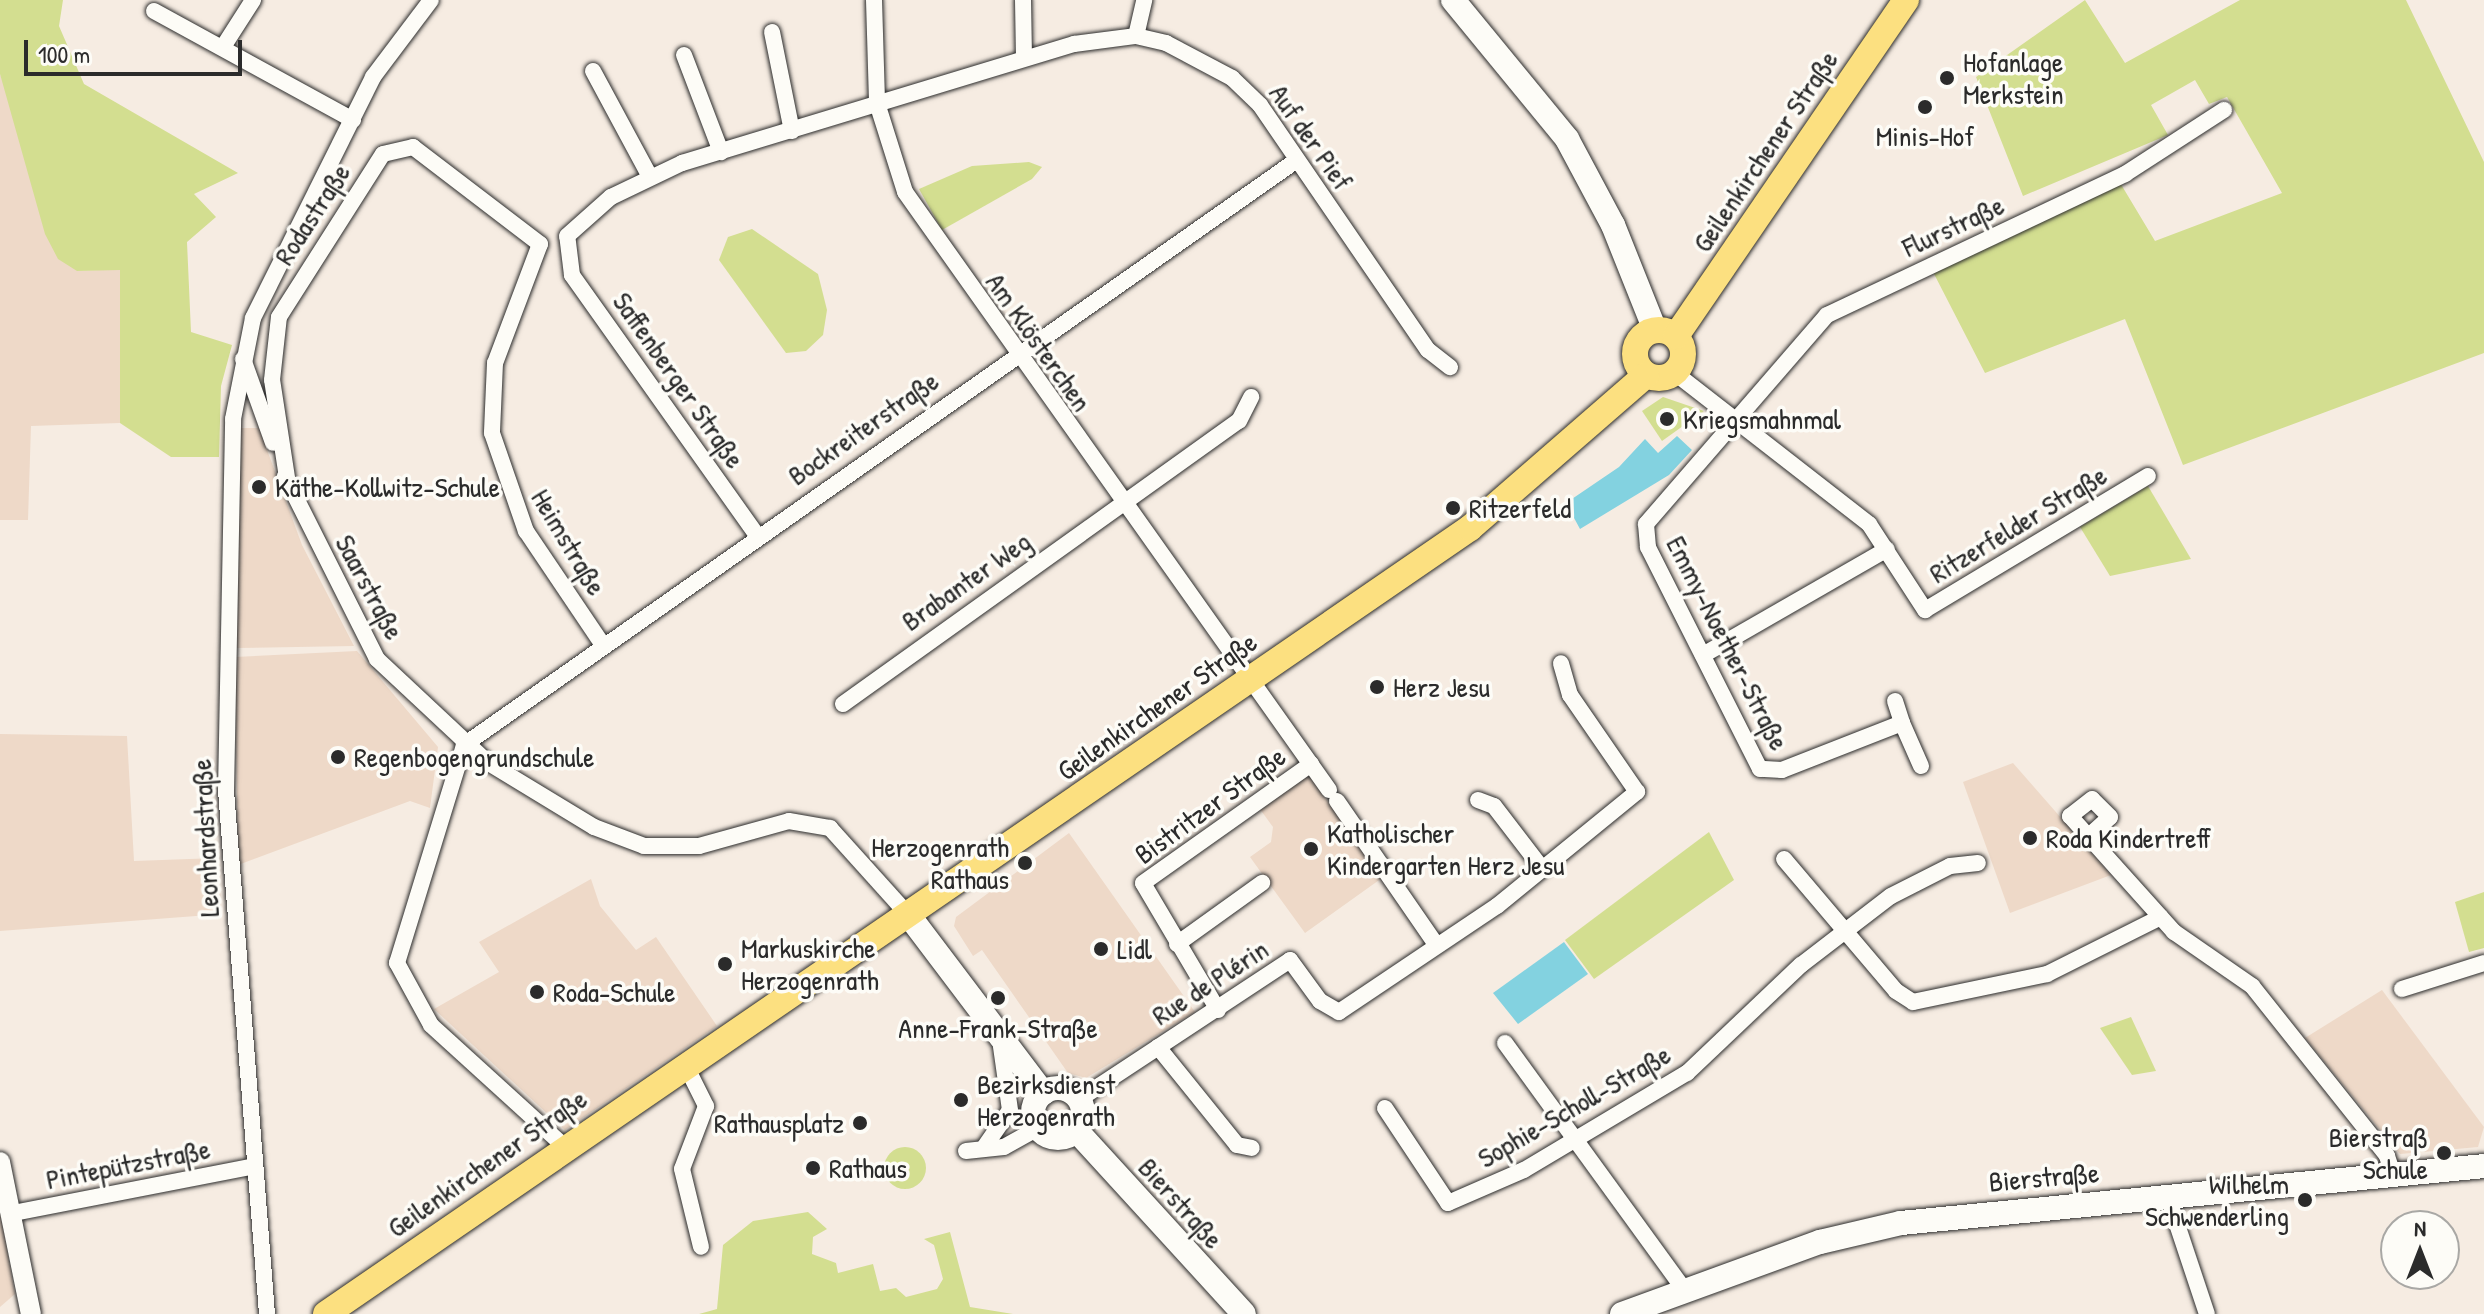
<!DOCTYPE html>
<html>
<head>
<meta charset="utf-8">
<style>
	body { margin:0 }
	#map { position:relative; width:2484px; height:1314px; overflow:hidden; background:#f6ece2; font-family:"Patrick Hand",sans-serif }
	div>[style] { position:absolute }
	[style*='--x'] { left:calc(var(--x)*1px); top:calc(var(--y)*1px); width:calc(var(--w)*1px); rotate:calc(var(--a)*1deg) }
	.built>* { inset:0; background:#eed9c8 }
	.green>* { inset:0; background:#d3de90 }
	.round { border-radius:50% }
	.water>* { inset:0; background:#83d2e0 }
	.roads { filter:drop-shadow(0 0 2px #2b2b2b) drop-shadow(0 0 2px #2b2b2b) }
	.minor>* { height:16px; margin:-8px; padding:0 8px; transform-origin:8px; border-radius:8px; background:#fdfcf7 }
	.tertiary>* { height:20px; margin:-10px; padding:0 10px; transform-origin:10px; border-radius:10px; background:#fdfcf7 }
	.secondary>* { height:24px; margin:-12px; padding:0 12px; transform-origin:12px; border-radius:12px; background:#fdfcf7 }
	.secondary>.ring { margin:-12px; padding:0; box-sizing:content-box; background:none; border:24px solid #fdfcf7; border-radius:50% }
	.primary>* { height:26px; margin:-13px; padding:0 13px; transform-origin:13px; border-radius:13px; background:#fce080 }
	.primary>.ring { margin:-13px; padding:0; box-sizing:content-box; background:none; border:26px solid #fce080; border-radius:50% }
	.dots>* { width:22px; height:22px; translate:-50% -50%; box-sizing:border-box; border:4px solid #fdfcf7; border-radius:50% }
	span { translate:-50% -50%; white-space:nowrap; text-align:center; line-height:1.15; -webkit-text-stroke:7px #fdfcf7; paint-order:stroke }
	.poi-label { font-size:28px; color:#2b2b2b }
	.left { translate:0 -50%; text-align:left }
	.right { translate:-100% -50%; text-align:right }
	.street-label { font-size:28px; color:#2b2b2b }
	.north { position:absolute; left:2380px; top:1210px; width:80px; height:80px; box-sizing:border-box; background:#fdfcf7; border:2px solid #a9a8a5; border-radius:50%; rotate:0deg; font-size:22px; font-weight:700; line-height:32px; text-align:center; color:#2b2b2b }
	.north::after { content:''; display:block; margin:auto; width:28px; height:36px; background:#2b2b2b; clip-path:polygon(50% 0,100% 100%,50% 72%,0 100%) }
	.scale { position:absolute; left:24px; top:40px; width:218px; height:36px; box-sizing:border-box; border:4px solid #2b2b2b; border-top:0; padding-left:10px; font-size:24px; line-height:28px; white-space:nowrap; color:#2b2b2b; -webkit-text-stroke:6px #fdfcf7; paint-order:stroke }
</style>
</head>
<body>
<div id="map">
	<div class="built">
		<div style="clip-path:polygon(0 74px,77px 271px,120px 269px,120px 423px,31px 426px,28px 520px,0 520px)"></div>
		<div style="clip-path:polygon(239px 428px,259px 428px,302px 545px,354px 646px,236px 648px)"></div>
		<div style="clip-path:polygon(357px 651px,438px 747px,430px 808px,410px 801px,238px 865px,235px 657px)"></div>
		<div style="clip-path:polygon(0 734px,127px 736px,134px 861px,217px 858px,222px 914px,0 931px)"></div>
		<div style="clip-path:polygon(2013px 763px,2111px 875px,2010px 913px,1963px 782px)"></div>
		<div style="clip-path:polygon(1306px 771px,1382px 878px,1305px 933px,1250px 857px,1271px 842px,1273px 827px,1257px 805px)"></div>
		<div style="clip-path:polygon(1069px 833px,1195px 1012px,1086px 1078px,1068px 1073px,982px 950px,973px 956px,954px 926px,956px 917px)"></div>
		<div style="clip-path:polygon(591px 879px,600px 906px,636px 950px,656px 937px,717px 1026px,565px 1130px,434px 1009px,499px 972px,479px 942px)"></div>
		<div style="clip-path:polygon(2382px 990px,2484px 1127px,2478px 1147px,2400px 1154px,2305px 1038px)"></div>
		<div style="clip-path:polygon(0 1211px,15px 1294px,0 1307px)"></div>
	</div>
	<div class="green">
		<div style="clip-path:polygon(0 0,63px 0,59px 26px,84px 84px,238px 173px,194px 194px,216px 217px,187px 242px,191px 332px,232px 345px,221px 386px,219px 457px,171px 457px,120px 423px,120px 270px,77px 271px,58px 259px,45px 234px,0 74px)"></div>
		<div style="clip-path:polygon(2085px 0,2125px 63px,2240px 0,2406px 0,2484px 162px,2484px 353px,2183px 465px,2125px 319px,1985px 373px,1932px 270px,2119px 181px,2155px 241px,2282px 193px,2227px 97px,2209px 104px,2195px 80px,2151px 105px,2168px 135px,2023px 196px,1976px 77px)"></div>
		<div style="clip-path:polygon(1029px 162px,1042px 167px,1032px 179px,942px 230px,919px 189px,972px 166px)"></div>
		<div style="clip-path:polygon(752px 229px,818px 274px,827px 310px,823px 335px,806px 351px,786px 353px,719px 260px,728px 237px)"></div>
		<div style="clip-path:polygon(1663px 397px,1704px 411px,1662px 441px,1642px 411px)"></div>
		<div style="clip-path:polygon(2148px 486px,2191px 559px,2110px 576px,2080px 527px)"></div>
		<div style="clip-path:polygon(1709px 832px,1734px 880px,1594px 979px,1565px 940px)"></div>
		<div style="clip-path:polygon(2484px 892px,2484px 948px,2469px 952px,2455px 902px)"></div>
		<div style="clip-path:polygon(2131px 1017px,2156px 1071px,2132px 1075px,2100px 1028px)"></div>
		<div class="round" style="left:884px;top:1147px;width:42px;height:42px"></div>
		<div style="clip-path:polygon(808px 1212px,827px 1229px,813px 1237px,812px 1254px,836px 1263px,838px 1273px,873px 1264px,880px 1291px,896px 1288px,906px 1297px,937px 1289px,943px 1279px,934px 1245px,924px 1239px,950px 1232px,970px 1307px,1013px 1314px,699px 1314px,717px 1309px,723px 1245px,753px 1221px)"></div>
	</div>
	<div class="water">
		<div style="clip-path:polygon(1677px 436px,1692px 450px,1669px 475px,1580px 529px,1566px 503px,1619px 467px,1645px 439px,1658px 453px)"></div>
		<div style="clip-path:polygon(1564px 942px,1588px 974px,1518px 1024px,1493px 993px)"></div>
	</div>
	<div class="roads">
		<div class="minor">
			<div style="--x:874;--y:0;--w:103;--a:88.3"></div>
			<div style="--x:877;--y:103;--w:93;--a:72.5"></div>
			<div style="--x:905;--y:192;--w:733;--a:54.66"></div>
			<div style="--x:1023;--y:0;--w:58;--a:89"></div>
			<div style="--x:154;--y:11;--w:227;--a:28.7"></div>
			<div style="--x:772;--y:32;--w:101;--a:78.6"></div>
			<div style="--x:1136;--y:36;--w:37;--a:-77"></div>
			<div style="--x:223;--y:47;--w:56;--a:-57.4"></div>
			<div style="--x:684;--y:55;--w:104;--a:69.1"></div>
			<div style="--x:593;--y:71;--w:120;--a:61.7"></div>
			<div style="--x:243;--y:359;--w:89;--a:70.3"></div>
			<div style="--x:1675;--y:373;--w:246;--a:37.9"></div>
			<div style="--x:1869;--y:524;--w:103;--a:56.9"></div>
			<div style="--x:1925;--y:610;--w:260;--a:-31"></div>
			<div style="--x:285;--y:476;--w:205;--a:63.3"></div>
			<div style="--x:377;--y:659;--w:151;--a:43.1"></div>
			<div style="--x:487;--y:762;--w:125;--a:31.3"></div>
			<div style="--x:594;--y:827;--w:53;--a:20.8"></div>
			<div style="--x:644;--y:846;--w:55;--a:0"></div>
			<div style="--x:699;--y:846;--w:93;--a:-15.5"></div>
			<div style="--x:789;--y:821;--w:42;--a:9.7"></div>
			<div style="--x:830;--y:828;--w:120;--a:48"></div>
			<div style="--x:288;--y:484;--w:105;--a:-98.7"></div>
			<div style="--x:272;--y:380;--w:63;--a:-83.7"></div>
			<div style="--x:279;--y:317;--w:193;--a:-57.5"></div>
			<div style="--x:383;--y:154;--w:31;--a:-13"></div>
			<div style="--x:413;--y:147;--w:160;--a:37.4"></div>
			<div style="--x:540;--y:244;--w:127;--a:110.7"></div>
			<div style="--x:495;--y:363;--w:70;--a:92.5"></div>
			<div style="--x:492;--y:433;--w:104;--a:70.9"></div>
			<div style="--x:526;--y:531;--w:134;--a:56"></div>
			<div style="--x:756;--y:534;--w:318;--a:-125.4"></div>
			<div style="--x:572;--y:275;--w:39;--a:-97"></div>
			<div style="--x:567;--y:236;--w:59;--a:-41.6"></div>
			<div style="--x:611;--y:197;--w:79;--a:-25.6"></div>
			<div style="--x:682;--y:163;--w:410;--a:-16.9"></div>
			<div style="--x:1074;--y:44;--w:63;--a:-7.4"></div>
			<div style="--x:1136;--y:36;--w:31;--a:13"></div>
			<div style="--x:1166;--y:43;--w:75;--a:27.9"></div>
			<div style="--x:1232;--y:78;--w:39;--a:44"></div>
			<div style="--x:1260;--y:105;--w:297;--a:55.6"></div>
			<div style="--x:1428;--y:350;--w:28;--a:38"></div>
			<div style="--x:1703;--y:655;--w:212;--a:-29.9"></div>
			<div style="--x:1895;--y:701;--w:23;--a:72"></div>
			<div style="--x:843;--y:704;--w:487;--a:-35.6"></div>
			<div style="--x:1239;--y:421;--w:27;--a:-63"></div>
			<div style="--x:1921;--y:766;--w:47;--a:-113.8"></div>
			<div style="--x:1902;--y:723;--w:129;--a:158.6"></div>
			<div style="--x:1782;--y:770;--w:22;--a:-177"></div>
			<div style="--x:1760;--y:769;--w:249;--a:-116.8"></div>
			<div style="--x:1648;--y:547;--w:23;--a:-95"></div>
			<div style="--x:1646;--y:524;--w:276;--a:-49.1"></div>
			<div style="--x:1827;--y:315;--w:330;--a:-25.3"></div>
			<div style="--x:2125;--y:174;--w:118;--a:-32.9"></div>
			<div style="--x:1478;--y:800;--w:17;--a:21"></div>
			<div style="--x:1494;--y:806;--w:77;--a:52.4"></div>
			<div style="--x:1337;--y:801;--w:173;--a:55.4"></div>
			<div style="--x:2089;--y:836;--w:28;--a:-42"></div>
			<div style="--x:2110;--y:817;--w:25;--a:-135"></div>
			<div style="--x:2092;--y:799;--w:28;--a:142"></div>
			<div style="--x:2070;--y:816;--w:156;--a:48.1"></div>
			<div style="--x:2174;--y:932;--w:95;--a:34.7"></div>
			<div style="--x:2252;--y:986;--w:217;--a:51.5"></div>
			<div style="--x:2387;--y:1156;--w:20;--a:72"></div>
			<div style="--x:1784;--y:859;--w:173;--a:49.7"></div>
			<div style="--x:1896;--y:991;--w:20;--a:33"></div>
			<div style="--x:1913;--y:1002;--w:137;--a:-11.8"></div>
			<div style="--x:2047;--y:974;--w:127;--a:-26.6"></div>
			<div style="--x:1177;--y:944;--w:105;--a:-35.7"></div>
			<div style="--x:2402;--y:989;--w:86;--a:-17.6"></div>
			<div style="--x:1218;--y:1010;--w:147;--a:-120.6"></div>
			<div style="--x:1143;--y:883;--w:206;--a:-35.3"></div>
			<div style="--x:1505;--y:1043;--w:306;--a:54"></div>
			<div style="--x:1158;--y:1047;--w:126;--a:51.1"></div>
			<div style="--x:1237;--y:1145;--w:15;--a:11"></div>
			<div style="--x:686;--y:1066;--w:45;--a:63.4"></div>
			<div style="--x:706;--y:1106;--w:67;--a:110.9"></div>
			<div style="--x:682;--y:1169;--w:80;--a:76.3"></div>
			<div style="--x:1078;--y:1100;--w:254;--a:-33.4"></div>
			<div style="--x:1290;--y:960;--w:51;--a:53.8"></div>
			<div style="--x:1320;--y:1001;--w:22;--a:30"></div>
			<div style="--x:1339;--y:1012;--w:190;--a:-33.9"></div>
			<div style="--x:1497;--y:906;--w:181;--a:-39.2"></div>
			<div style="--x:1637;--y:792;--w:118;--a:-124.6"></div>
			<div style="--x:1570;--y:695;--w:33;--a:-106"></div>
			<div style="--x:1385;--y:1108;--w:114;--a:56.4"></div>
			<div style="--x:1448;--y:1203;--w:83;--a:-23.5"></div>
			<div style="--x:1524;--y:1170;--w:190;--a:-30.8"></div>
			<div style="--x:1687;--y:1073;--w:157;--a:-43.5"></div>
			<div style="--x:1801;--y:965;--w:113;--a:-37.5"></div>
			<div style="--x:1891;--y:896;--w:66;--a:-27"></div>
			<div style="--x:1950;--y:866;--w:28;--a:-6"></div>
			<div style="--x:565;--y:1147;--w:181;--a:-137.7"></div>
			<div style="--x:431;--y:1025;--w:71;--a:-118.7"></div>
			<div style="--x:397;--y:963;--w:228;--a:-72.9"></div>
			<div style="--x:464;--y:745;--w:1018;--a:-35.08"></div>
			<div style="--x:983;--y:1149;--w:47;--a:-55.3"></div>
			<div style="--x:1010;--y:1110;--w:64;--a:-98.1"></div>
			<div style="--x:966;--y:1151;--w:38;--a:-6"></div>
			<div style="--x:1004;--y:1147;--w:39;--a:-29"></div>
			<div style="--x:2168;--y:1197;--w:123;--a:71.6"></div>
			<div style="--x:13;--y:1213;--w:246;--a:-11"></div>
			<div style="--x:267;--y:1314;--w:525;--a:-94.48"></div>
			<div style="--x:226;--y:791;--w:372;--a:-88.9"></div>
			<div style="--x:233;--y:419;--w:103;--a:-78.8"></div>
			<div style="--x:253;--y:318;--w:269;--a:-63.5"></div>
			<div style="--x:373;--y:77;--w:96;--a:-53"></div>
		</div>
		<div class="tertiary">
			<div style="--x:0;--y:1162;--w:155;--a:78.5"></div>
		</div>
		<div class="secondary">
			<div style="--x:1453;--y:0;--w:180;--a:50.6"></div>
			<div style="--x:1567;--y:139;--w:98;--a:61.9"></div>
			<div style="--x:1613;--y:225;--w:113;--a:68.2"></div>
			<div style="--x:910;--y:917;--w:221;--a:52.9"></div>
			<div class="ring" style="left:1033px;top:1088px;width:26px;height:26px"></div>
			<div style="--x:1076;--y:1130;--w:249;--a:47.6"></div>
			<div style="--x:1622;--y:1314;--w:211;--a:-20"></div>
			<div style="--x:1820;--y:1242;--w:83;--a:-13.2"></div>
			<div style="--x:1901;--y:1223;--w:586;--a:-5.58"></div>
		</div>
		<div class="primary">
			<div class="ring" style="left:1635px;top:330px;width:22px;height:22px"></div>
			<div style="--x:1676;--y:336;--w:407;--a:-55.6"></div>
			<div style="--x:326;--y:1314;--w:1388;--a:-34.49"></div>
			<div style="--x:1470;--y:528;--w:233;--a:-41"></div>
		</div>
	</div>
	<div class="dots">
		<div style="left:1947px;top:78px;background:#2b2b2b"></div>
		<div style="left:1925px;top:107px;background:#2b2b2b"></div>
		<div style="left:1667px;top:419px;background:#2b2b2b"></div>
		<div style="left:259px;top:487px;background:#2b2b2b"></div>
		<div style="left:1453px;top:508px;background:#2b2b2b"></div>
		<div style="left:1377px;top:687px;background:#2b2b2b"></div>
		<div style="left:338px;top:757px;background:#2b2b2b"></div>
		<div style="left:2030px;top:838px;background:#2b2b2b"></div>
		<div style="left:1311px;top:849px;background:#2b2b2b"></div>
		<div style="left:1025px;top:863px;background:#2b2b2b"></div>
		<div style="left:1101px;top:949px;background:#2b2b2b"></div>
		<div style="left:725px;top:964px;background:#2b2b2b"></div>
		<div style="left:537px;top:992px;background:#2b2b2b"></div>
		<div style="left:998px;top:998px;background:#2b2b2b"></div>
		<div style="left:961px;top:1100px;background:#2b2b2b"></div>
		<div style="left:860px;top:1123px;background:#2b2b2b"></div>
		<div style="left:2444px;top:1153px;background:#2b2b2b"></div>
		<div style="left:813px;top:1168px;background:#2b2b2b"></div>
		<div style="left:2305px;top:1200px;background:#2b2b2b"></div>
	</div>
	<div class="poi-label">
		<span class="left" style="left:1963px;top:78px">Hofanlage<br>Merkstein</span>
		<span style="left:1925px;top:136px">Minis-Hof</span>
		<span class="left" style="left:1683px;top:419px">Kriegsmahnmal</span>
		<span class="left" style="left:275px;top:487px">Käthe-Kollwitz-Schule</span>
		<span class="left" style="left:1469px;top:508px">Ritzerfeld</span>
		<span class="left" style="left:1393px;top:687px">Herz Jesu</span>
		<span class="left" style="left:354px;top:757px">Regenbogengrundschule</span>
		<span class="left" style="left:1327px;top:849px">Katholischer<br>Kindergarten Herz Jesu</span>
		<span class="left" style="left:2046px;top:838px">Roda Kindertreff</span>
		<span class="right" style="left:1009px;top:863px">Herzogenrath<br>Rathaus</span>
		<span class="left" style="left:741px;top:964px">Markuskirche<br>Herzogenrath</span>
		<span class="left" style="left:1117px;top:949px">Lidl</span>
		<span class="left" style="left:553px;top:992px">Roda-Schule</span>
		<span style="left:998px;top:1028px">Anne-Frank-Straße</span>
		<span class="left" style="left:977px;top:1100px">Bezirksdienst<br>Herzogenrath</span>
		<span class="right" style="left:844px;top:1123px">Rathausplatz</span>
		<span class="right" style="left:2428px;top:1153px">Bierstraß<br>Schule</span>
		<span class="left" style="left:829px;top:1168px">Rathaus</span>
		<span class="right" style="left:2289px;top:1200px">Wilhelm<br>Schwenderling</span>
	</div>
	<div class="street-label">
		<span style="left:1311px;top:137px;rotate:55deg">Auf der Pief</span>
		<span style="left:1765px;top:151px;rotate:-56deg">Geilenkirchener Straße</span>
		<span style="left:312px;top:214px;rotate:-57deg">Rodastraße</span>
		<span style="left:1953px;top:226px;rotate:-25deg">Flurstraße</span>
		<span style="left:1039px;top:342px;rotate:55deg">Am Klösterchen</span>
		<span style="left:679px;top:380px;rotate:55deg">Saffenberger Straße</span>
		<span style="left:863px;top:428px;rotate:-35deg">Bockreiterstraße</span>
		<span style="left:2018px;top:524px;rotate:-31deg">Ritzerfelder Straße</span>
		<span style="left:569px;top:542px;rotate:59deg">Heimstraße</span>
		<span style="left:966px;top:581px;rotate:-35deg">Brabanter Weg</span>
		<span style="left:370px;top:587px;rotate:62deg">Saarstraße</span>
		<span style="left:1728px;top:643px;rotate:63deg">Emmy-Noether-Straße</span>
		<span style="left:1157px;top:706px;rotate:-35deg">Geilenkirchener Straße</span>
		<span style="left:1210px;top:805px;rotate:-36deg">Bistritzer Straße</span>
		<span style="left:205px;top:838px;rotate:-93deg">Leonhardstraße</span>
		<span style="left:1210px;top:982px;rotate:-33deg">Rue de Plérin</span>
		<span style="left:1574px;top:1106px;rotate:-30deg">Sophie-Scholl-Straße</span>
		<span style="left:487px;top:1163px;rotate:-35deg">Geilenkirchener Straße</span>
		<span style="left:128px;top:1164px;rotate:-11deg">Pintepützstraße</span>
		<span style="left:2044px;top:1177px;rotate:-5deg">Bierstraße</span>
		<span style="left:1181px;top:1203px;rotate:48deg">Bierstraße</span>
	</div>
	<div class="north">N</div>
	<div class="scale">100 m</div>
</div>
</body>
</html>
